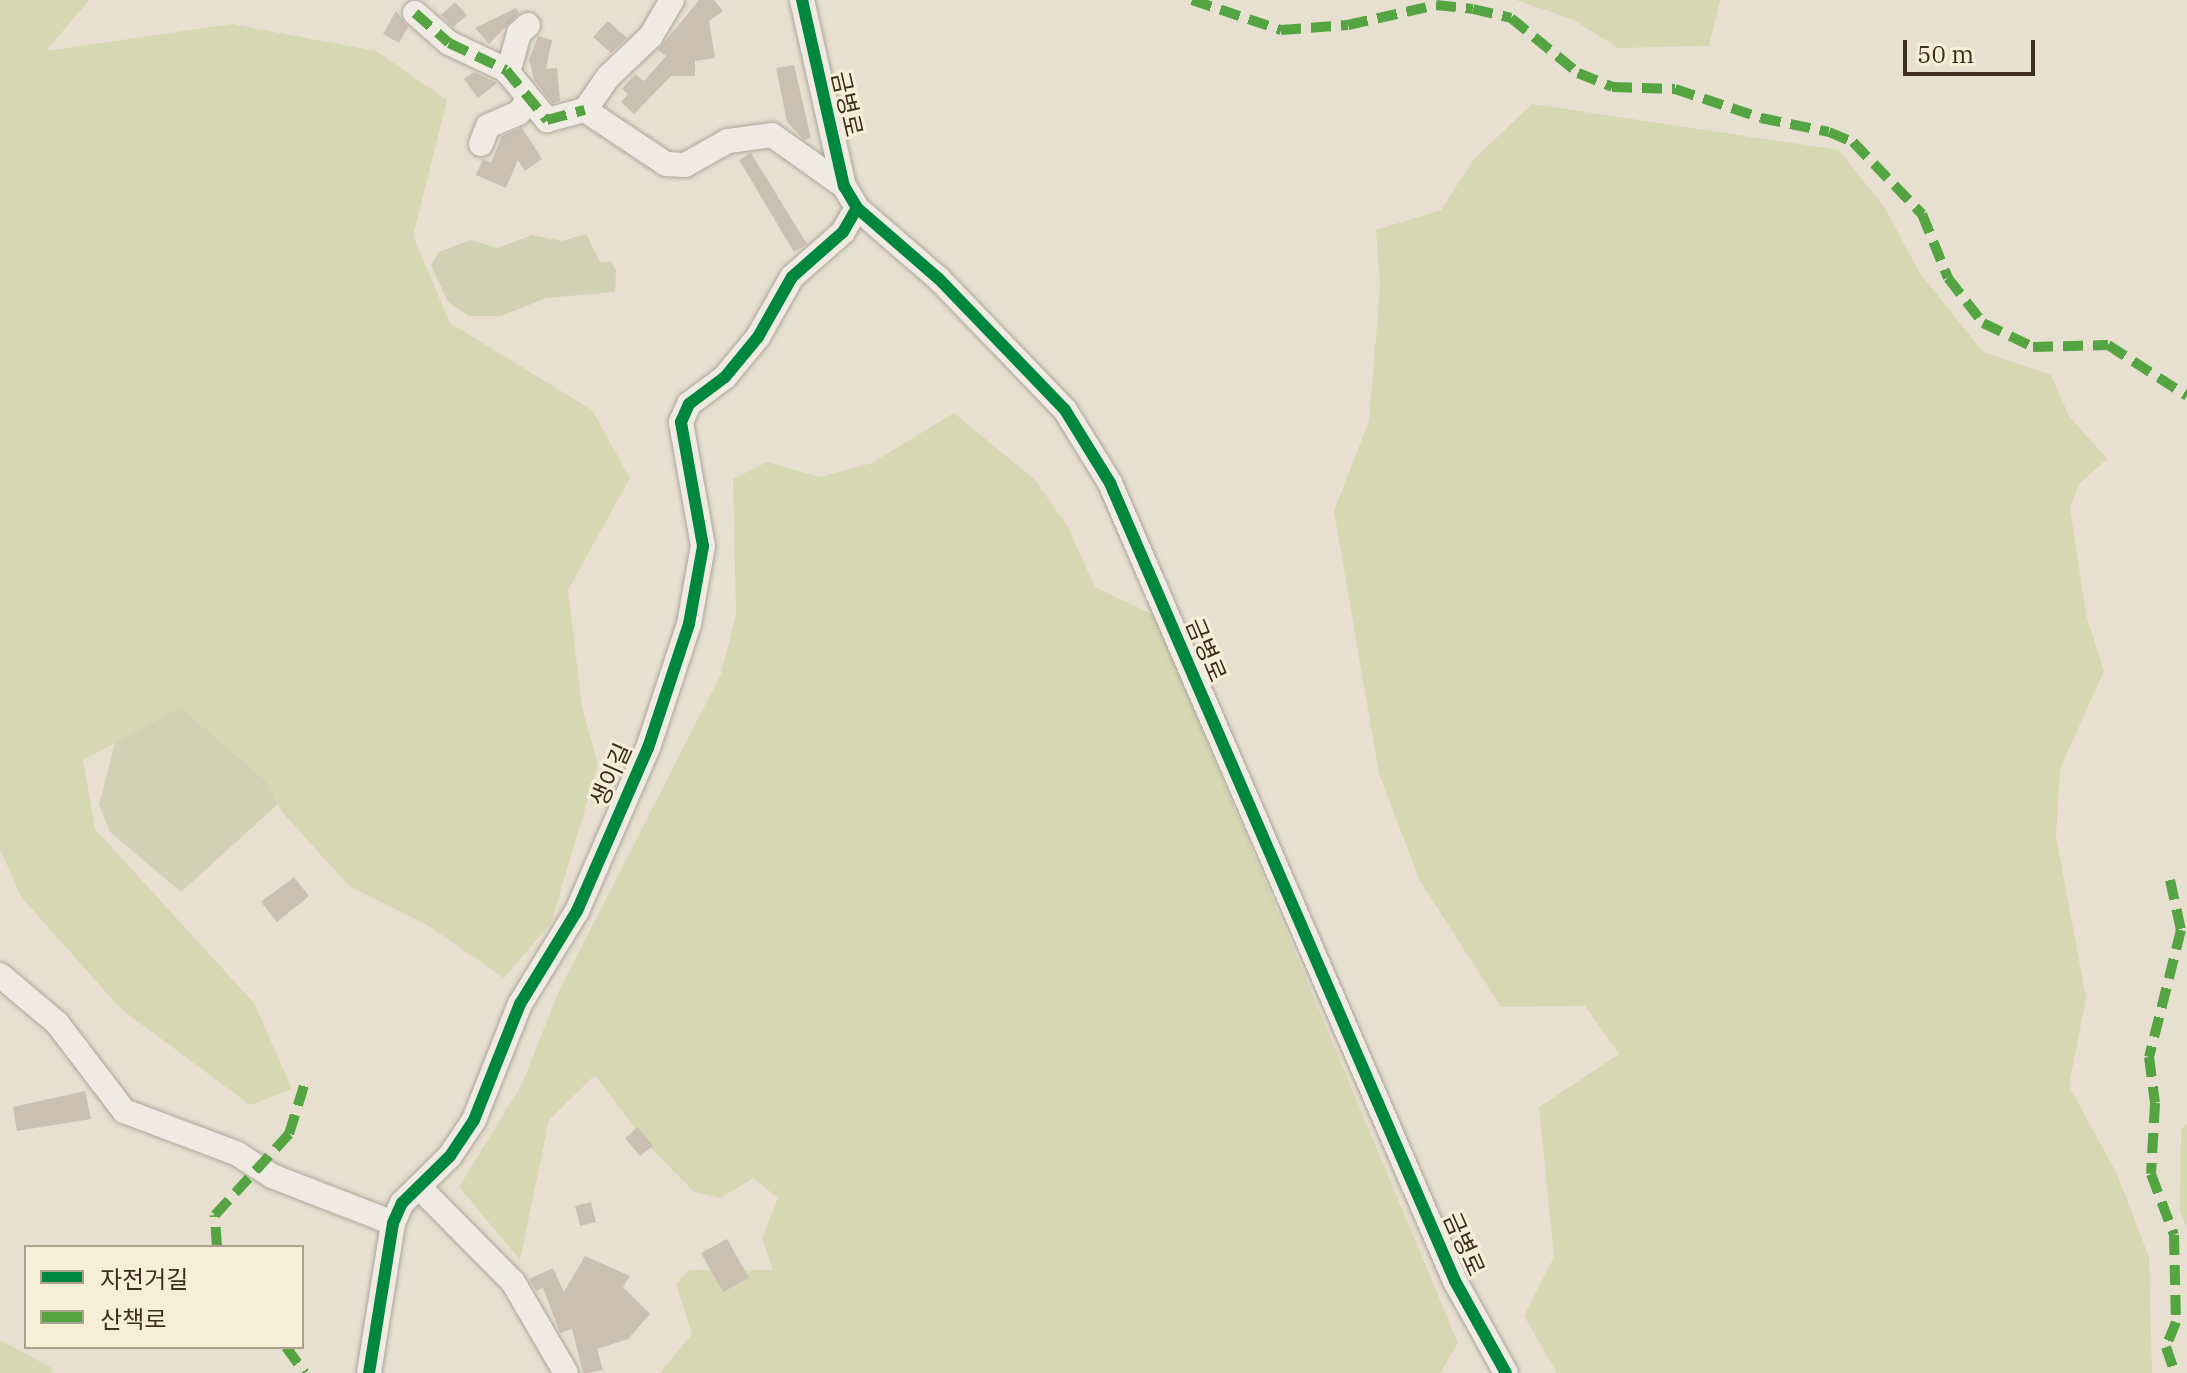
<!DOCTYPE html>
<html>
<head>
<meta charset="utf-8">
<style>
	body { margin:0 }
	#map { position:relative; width:2187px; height:1373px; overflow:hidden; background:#e7e0d1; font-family:"IBM Plex Serif","Noto Sans KR",serif }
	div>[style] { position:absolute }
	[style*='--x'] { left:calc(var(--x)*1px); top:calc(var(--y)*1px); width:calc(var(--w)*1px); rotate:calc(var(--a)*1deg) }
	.green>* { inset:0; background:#d6d7b3 }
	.cemetery>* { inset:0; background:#d1d1b3 }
	.building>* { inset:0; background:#cbbfb2 }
	.roads { filter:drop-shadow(0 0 2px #ada599) drop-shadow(0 0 2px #ada599) }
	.minor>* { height:24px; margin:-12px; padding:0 12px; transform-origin:12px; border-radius:12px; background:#efebe3 }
	.quiet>* { height:10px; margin-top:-5px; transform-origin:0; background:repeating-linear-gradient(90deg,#54a441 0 20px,transparent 0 30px) }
	.cycleway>* { height:12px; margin:-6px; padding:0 6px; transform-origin:6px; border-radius:6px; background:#00873e }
	span { translate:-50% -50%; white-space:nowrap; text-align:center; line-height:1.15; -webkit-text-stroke:6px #f7eed8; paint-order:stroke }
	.street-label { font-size:24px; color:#3d2e20 }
	.legend { position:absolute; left:24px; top:1245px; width:280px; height:104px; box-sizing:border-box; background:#f7eed8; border:2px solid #ada18e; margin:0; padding:10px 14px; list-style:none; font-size:24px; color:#3d2e20 }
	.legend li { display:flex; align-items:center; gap:16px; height:40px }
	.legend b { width:40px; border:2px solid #ada18e }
	.scale { position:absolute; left:1903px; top:40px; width:132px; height:36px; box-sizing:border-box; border:4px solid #3d2e20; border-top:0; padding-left:10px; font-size:24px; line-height:28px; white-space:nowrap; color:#3d2e20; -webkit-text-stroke:6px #f7eed8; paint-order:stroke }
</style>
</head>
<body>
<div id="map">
	<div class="green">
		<div style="clip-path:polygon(0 0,89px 0,46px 51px,232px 24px,376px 51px,447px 100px,413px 236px,450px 323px,592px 410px,630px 478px,568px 590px,582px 707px,598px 765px,551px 923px,504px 978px,427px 925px,349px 886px,282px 812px,266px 781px,182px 709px,83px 760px,95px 829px,254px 1003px,292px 1089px,250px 1105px,121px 1009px,21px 897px,0 849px)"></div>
		<div style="clip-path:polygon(1516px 0,1720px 0,1709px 46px,1618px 48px,1574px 20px)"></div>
		<div style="clip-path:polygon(1532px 104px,1839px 150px,1885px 208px,1919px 272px,1983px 352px,2051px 375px,2069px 416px,2107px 459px,2079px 484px,2070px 508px,2086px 614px,2104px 671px,2060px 769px,2056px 836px,2086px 998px,2069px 1086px,2117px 1174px,2149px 1257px,2152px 1373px,1557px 1373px,1524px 1316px,1554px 1257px,1539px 1107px,1619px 1054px,1585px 1006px,1501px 1007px,1420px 881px,1379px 774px,1334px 511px,1369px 421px,1380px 288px,1376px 230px,1441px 210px,1474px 159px)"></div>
		<div style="clip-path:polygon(954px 413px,1034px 479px,1067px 525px,1095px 587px,1154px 615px,1458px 1343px,1440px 1373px,660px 1373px,692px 1334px,676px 1284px,689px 1270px,773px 1270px,762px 1238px,778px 1198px,753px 1178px,721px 1198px,694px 1192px,646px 1143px,595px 1075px,549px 1120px,520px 1260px,459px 1187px,522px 1084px,558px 993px,721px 674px,736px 615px,733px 479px,767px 462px,820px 477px,872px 463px)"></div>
		<div style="clip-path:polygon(2187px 1123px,2187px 1229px,2180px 1211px,2181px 1130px)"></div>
		<div style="clip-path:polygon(0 1340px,50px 1367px,54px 1373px,0 1373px)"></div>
	</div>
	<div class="cemetery">
		<div style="clip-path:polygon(586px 234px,601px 263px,611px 261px,616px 271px,615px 292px,546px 298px,501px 316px,469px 316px,448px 302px,431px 265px,439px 252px,470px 240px,498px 248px,532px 235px,562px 241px)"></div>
		<div style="clip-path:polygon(181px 708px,266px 781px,278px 804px,181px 892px,110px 832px,99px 805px,115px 743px)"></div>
	</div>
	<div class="building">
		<div style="clip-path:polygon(699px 0,714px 0,723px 11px,709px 21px,715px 58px,695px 61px,695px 76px,671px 76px,634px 114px,621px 102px,628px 94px,622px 89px,635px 74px,644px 81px,666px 56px,658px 50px)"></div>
		<div style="clip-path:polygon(455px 2px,467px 15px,453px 27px,441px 15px)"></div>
		<div style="clip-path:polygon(516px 8px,519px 13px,489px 44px,475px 28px)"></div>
		<div style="clip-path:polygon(396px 11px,408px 27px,399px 43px,383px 34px)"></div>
		<div style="clip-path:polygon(608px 21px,627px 38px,611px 53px,593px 37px)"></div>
		<div style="clip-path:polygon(538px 36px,552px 40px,546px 69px,557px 68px,560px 101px,552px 103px,534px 80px,529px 60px)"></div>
		<div style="clip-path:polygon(794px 65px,811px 138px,804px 140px,787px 122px,776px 68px)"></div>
		<div style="clip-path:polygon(474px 72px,497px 83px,478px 98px,464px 79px)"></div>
		<div style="clip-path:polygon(522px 128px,542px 159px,525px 171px,518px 160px,506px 188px,476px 175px,483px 159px,491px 163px,502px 136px)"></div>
		<div style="clip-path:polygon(751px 153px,807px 244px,794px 252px,739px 160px)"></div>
		<div style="clip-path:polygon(294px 877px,309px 896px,277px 922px,261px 902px)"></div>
		<div style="clip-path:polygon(85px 1091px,91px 1119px,17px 1131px,13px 1107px)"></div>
		<div style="clip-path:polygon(638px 1127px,653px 1146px,640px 1156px,625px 1138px)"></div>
		<div style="clip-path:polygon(591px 1202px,596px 1222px,580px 1226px,575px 1206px)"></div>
		<div style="clip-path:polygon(727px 1239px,749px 1278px,723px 1292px,701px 1253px)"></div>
		<div style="clip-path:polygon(585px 1256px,630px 1276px,623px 1287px,650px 1314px,628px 1339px,597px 1349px,603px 1370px,588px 1373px,583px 1373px,572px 1329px,560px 1333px,543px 1288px,536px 1291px,529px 1279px,553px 1268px,564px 1292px)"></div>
	</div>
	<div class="roads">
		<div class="minor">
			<div style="--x:672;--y:0;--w:42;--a:120.3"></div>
			<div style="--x:651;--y:36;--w:59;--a:136.4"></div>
			<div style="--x:608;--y:77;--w:40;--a:124.9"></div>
			<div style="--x:585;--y:110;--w:97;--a:33.7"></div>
			<div style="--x:666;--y:164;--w:19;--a:3"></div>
			<div style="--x:685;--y:165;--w:49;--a:-29.2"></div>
			<div style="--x:728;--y:141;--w:44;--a:-7.8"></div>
			<div style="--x:772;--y:135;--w:88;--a:35.3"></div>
			<div style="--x:802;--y:0;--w:191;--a:77.3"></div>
			<div style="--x:844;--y:186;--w:26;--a:59"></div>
			<div style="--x:857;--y:208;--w:108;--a:40.9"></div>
			<div style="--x:939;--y:279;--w:182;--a:46.1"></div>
			<div style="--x:1065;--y:410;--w:86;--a:58.3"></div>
			<div style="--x:1110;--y:483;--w:869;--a:66.62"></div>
			<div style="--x:1455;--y:1281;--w:105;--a:61"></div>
			<div style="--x:415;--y:13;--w:45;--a:41.4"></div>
			<div style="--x:449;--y:43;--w:63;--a:25.3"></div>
			<div style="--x:506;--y:70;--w:65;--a:50.6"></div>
			<div style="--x:547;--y:120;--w:39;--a:-15"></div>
			<div style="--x:508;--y:73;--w:41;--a:-74.6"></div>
			<div style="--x:519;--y:33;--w:12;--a:-42"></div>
			<div style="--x:481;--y:144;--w:19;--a:-69"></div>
			<div style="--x:488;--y:126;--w:33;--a:-23"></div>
			<div style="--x:518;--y:113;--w:18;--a:-49"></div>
			<div style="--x:0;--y:975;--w:75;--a:40.1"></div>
			<div style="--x:57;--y:1023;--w:111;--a:52.7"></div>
			<div style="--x:124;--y:1111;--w:120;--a:20.6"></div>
			<div style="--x:236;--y:1153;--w:43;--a:32.6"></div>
			<div style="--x:272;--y:1176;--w:130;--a:21.2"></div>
			<div style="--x:420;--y:1188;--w:132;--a:45.3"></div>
			<div style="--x:513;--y:1282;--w:105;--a:59.8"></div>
			<div style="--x:369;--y:1373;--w:152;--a:-80.9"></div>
			<div style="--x:393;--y:1223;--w:22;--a:-66"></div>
			<div style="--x:402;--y:1203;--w:67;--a:-44.4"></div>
			<div style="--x:450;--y:1156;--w:43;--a:-56.3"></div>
			<div style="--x:474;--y:1120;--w:125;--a:-68.4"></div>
			<div style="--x:520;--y:1004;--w:109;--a:-58.5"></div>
			<div style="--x:577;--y:911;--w:178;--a:-66.5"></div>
			<div style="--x:648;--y:748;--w:131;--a:-71.7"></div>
			<div style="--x:689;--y:624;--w:79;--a:-79.8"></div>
			<div style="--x:703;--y:546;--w:126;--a:-100.1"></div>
			<div style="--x:681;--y:422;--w:20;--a:-66"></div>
			<div style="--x:689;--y:404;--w:45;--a:-36.9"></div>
			<div style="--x:725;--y:377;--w:52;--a:-50.5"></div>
			<div style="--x:758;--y:337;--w:69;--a:-60.5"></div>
			<div style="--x:792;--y:277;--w:68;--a:-41.4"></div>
			<div style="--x:843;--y:232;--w:28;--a:-60"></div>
		</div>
	</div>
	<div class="quiet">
		<div style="--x:1192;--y:0;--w:94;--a:18.6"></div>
		<div style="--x:1281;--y:30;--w:67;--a:-4.3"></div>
		<div style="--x:1348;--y:25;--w:90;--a:-12.8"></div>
		<div style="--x:1436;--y:5;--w:37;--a:6"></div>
		<div style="--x:1473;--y:9;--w:39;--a:13"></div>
		<div style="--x:1511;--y:18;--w:87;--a:39.4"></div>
		<div style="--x:1578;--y:73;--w:37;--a:22"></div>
		<div style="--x:1612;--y:87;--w:63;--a:1.8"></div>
		<div style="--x:1675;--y:89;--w:91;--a:18.6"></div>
		<div style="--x:1761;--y:118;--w:69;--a:11.6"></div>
		<div style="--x:1829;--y:132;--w:26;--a:23"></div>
		<div style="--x:1853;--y:142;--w:100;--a:46.2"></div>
		<div style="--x:1922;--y:214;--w:69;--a:67.9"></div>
		<div style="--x:1948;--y:278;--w:57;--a:52.1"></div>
		<div style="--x:1983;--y:323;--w:55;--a:25.6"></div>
		<div style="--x:2033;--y:347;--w:75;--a:-1.5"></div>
		<div style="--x:2108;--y:345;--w:94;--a:32.8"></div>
		<div style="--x:415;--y:13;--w:45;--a:41.4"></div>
		<div style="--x:449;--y:43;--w:63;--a:25.3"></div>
		<div style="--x:506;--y:70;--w:65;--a:50.6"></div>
		<div style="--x:547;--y:120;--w:39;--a:-15"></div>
		<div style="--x:2170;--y:880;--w:51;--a:77.6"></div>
		<div style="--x:2181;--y:930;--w:131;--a:104.1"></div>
		<div style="--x:2149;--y:1057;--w:46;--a:82.6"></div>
		<div style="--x:2155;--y:1103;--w:71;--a:93.2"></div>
		<div style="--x:2151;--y:1174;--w:65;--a:69.3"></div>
		<div style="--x:2174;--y:1235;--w:87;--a:88.7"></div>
		<div style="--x:2176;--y:1322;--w:27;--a:112"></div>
		<div style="--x:2166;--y:1347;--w:28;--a:71"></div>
		<div style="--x:217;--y:1247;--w:32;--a:-94"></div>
		<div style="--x:215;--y:1215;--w:110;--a:-47.6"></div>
		<div style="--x:289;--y:1134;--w:58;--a:-72.8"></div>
		<div style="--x:286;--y:1347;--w:32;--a:54"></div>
	</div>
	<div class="cycleway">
		<div style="--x:802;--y:0;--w:191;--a:77.3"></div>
		<div style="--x:844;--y:186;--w:26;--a:59"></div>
		<div style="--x:857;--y:208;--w:108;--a:40.9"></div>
		<div style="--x:939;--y:279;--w:182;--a:46.1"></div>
		<div style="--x:1065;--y:410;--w:86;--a:58.3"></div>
		<div style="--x:1110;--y:483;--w:869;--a:66.62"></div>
		<div style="--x:1455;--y:1281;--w:105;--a:61"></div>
		<div style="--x:369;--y:1373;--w:152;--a:-80.9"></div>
		<div style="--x:393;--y:1223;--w:22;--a:-66"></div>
		<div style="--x:402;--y:1203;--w:67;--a:-44.4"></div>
		<div style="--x:450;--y:1156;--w:43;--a:-56.3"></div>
		<div style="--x:474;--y:1120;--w:125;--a:-68.4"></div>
		<div style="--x:520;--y:1004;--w:109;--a:-58.5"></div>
		<div style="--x:577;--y:911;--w:178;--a:-66.5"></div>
		<div style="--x:648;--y:748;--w:131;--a:-71.7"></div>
		<div style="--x:689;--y:624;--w:79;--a:-79.8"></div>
		<div style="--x:703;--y:546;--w:126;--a:-100.1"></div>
		<div style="--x:681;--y:422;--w:20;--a:-66"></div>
		<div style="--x:689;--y:404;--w:45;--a:-36.9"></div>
		<div style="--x:725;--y:377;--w:52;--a:-50.5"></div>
		<div style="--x:758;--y:337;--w:69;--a:-60.5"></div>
		<div style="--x:792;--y:277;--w:68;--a:-41.4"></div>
		<div style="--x:843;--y:232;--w:28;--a:-60"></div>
	</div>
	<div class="street-label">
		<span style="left:847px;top:104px;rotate:77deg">금병로</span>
		<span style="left:1206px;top:650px;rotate:67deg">금병로</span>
		<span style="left:611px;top:775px;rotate:-66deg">생이길</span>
		<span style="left:1464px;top:1244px;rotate:66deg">금병로</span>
	</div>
	<ul class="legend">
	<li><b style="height:10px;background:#00873e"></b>자전거길</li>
	<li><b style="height:10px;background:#54a441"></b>산책로</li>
	</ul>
	<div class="scale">50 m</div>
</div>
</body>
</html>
